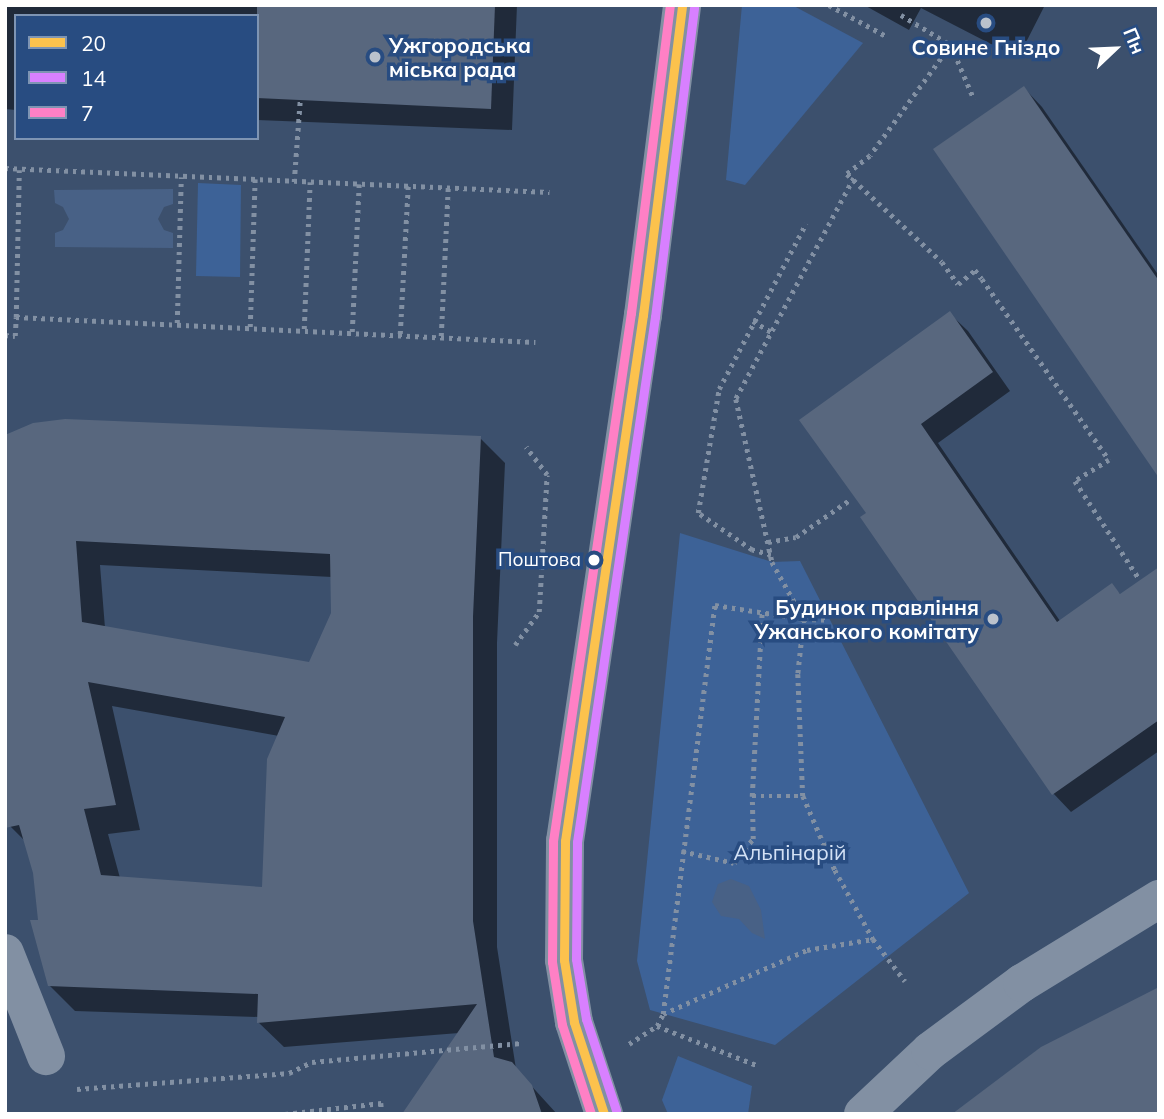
<!DOCTYPE html>
<html>
<head>
<meta charset="utf-8">
<style>
	body { margin:0 }
	#map { position:relative; width:1164px; height:1119px; overflow:hidden; background:#3c506d; font-family:Mulish,sans-serif }
	div>[style] { position:absolute }
	[style*='--x'] { left:calc(var(--x)*1px); top:calc(var(--y)*1px); width:calc(var(--w)*1px); rotate:calc(var(--a)*1deg) }
	.green>* { inset:0; background:#3d6297 }
	.water>* { inset:0; background:#486186 }
	.shadow>* { inset:0; background:#0007 }
	.building>* { inset:0; background:#58677e }
	.path>* { height:4.5px; margin-top:-2.25px; transform-origin:0; background:repeating-linear-gradient(90deg,#8290a3 0 3.5px,transparent 0 8.5px) }
	.street>* { height:38px; margin:-19px; padding:0 19px; transform-origin:19px; border-radius:19px; background:#8290a3 }
	.bus-1>* { height:9px; margin:-4.5px; padding:0 4.5px; transform-origin:4.5px; border-radius:4.5px; background:#fcc24d }
	.bus-2>* { height:9px; margin:-4.5px; padding:0 4.5px; transform-origin:4.5px; border-radius:4.5px; background:#d880ff }
	.bus-3>* { height:9px; margin:-4.5px; padding:0 4.5px; transform-origin:4.5px; border-radius:4.5px; background:#ff80c5 }
	.dots>* { width:19px; height:19px; translate:-50% -50%; box-sizing:border-box; border:4px solid #284c81; border-radius:50% }
	span { translate:-50% -50%; white-space:nowrap; text-align:center; line-height:1.15; -webkit-text-stroke:7px #284c81; paint-order:stroke }
	.bus-label { font-size:19px; color:#fff }
	.right { translate:-100% -50%; text-align:right }
	.poi-label { font-size:21px; color:#fff; font-weight:700 }
	.left { translate:0 -50%; text-align:left }
	.park-label { font-size:21px; color:#d3e1f5 }
	.frame { position:absolute; inset:0; border:7px solid #fff; pointer-events:none }
	.legend { position:absolute; left:14px; top:14px; width:245px; height:126px; box-sizing:border-box; background:#284c81; border:2px solid #7e94b3; margin:0; padding:9px 12px; list-style:none; font-size:21px; color:#fff }
	.legend li { display:flex; align-items:center; gap:14px; height:35px }
	.legend b { width:35px; border:2px solid #7e94b3 }
	.north { position:absolute; left:1080px; top:14px; width:70px; height:70px; -webkit-text-stroke:5px #284c81; paint-order:stroke; rotate:67deg; font-size:19px; font-weight:700; line-height:28px; text-align:center; color:#fff }
	.north::after { content:''; display:block; margin:auto; width:24px; height:32px; background:#fff; clip-path:polygon(50% 0,100% 100%,50% 72%,0 100%) }
</style>
</head>
<body>
<div id="map">
	<div class="green">
		<div style="clip-path:polygon(742px 5px,792px 5px,863px 43px,745px 185px,726px 180px)"></div>
		<div style="clip-path:polygon(198px 183px,241px 185px,240px 277px,196px 276px)"></div>
		<div style="clip-path:polygon(680px 533px,772px 562px,800px 561px,969px 893px,775px 1045px,650px 1010px,637px 961px)"></div>
		<div style="clip-path:polygon(678px 1056px,752px 1086px,748px 1114px,668px 1114px,662px 1100px)"></div>
	</div>
	<div class="water">
		<div style="clip-path:polygon(173px 189px,173px 204px,164px 207px,158px 219px,164px 230px,173px 233px,173px 248px,55px 247px,55px 233px,63px 230px,69px 219px,63px 207px,55px 203px,54px 190px)"></div>
		<div style="clip-path:polygon(731px 879px,749px 886px,761px 910px,765px 939px,752px 933px,739px 919px,721px 916px,712px 902px,718px 884px)"></div>
	</div>
	<div class="shadow">
		<div style="clip-path:polygon(5px 5px,517px 5px,512px 130px,257px 120px,257px 16px,16px 16px,16px 110px,5px 109px)"></div>
		<div style="clip-path:polygon(864px 5px,1045px 5px,1018px 58px,921px 8px,909px 30px)"></div>
		<div style="clip-path:polygon(1024px 88px,1042px 107px,1159px 276px,1159px 474px)"></div>
		<div style="clip-path:polygon(949px 313px,968px 331px,1010px 391px,938px 443px,1060px 621px,1112px 586px,1121px 595px,1159px 569px,1159px 751px,1071px 812px,1053px 793px,868px 513px)"></div>
		<div style="clip-path:polygon(evenodd,5px 438px,480px 438px,505px 463px,497px 643px,497px 947px,516px 1069px,557px 1114px,419px 1114px,459px 1033px,284px 1047px,258px 1022px,259px 1017px,75px 1011px,49px 985px,34px 872px,25px 841px,10px 826px,5px 438px,100px 565px,332px 577px,332px 614px,310px 664px,105px 628px,100px 565px,5px 438px,112px 706px,279px 736px,264px 889px,120px 878px,108px 834px,140px 830px,112px 706px)"></div>
	</div>
	<div class="building">
		<div style="clip-path:polygon(257px 5px,495px 5px,491px 109px,257px 98px)"></div>
		<div style="clip-path:polygon(1024px 86px,1159px 281px,1159px 478px,933px 149px)"></div>
		<div style="clip-path:polygon(950px 311px,993px 372px,921px 424px,1057px 622px,1112px 583px,1120px 594px,1159px 567px,1159px 720px,1052px 795px,860px 517px,866px 513px,799px 420px)"></div>
		<div style="clip-path:polygon(evenodd,65px 419px,481px 436px,473px 617px,473px 921px,494px 1057px,512px 1062px,532px 1085px,542px 1114px,402px 1114px,477px 1004px,257px 1023px,258px 994px,48px 986px,30px 920px,38px 920px,33px 873px,19px 825px,5px 828px,5px 435px,33px 423px,65px 419px,76px 541px,330px 554px,331px 613px,309px 662px,82px 622px,76px 541px,65px 419px,88px 682px,285px 717px,267px 759px,262px 887px,101px 875px,84px 809px,116px 805px,88px 682px)"></div>
		<div style="clip-path:polygon(1159px 987px,1159px 1114px,952px 1114px,1041px 1047px)"></div>
	</div>
	<div class="path">
		<div style="--x:829;--y:5;--w:65;--a:28.5"></div>
		<div style="--x:901;--y:15;--w:58;--a:31"></div>
		<div style="--x:951;--y:45;--w:59;--a:66.9"></div>
		<div style="--x:951;--y:45;--w:137;--a:126.1"></div>
		<div style="--x:870;--y:156;--w:29;--a:142"></div>
		<div style="--x:847;--y:174;--w:129;--a:42.8"></div>
		<div style="--x:942;--y:262;--w:27;--a:54"></div>
		<div style="--x:958;--y:284;--w:22;--a:-39"></div>
		<div style="--x:975;--y:270;--w:11;--a:52"></div>
		<div style="--x:982;--y:279;--w:221;--a:54.9"></div>
		<div style="--x:1109;--y:460;--w:40;--a:148"></div>
		<div style="--x:1075;--y:481;--w:118;--a:56.7"></div>
		<div style="--x:5;--y:168;--w:545;--a:2.53"></div>
		<div style="--x:854;--y:178;--w:251;--a:118.1"></div>
		<div style="--x:736;--y:399;--w:167;--a:77.5"></div>
		<div style="--x:772;--y:562;--w:65;--a:60.7"></div>
		<div style="--x:804;--y:619;--w:55;--a:96.2"></div>
		<div style="--x:798;--y:674;--w:122;--a:87.7"></div>
		<div style="--x:803;--y:796;--w:81;--a:66.6"></div>
		<div style="--x:835;--y:870;--w:79;--a:61.2"></div>
		<div style="--x:873;--y:939;--w:53;--a:52.7"></div>
		<div style="--x:294;--y:182;--w:82;--a:-85.8"></div>
		<div style="--x:16;--y:317;--w:147;--a:-88.8"></div>
		<div style="--x:753;--y:321;--w:21;--a:31"></div>
		<div style="--x:177;--y:323;--w:146;--a:-88.4"></div>
		<div style="--x:250;--y:327;--w:148;--a:-88.1"></div>
		<div style="--x:304;--y:329;--w:147;--a:-87.7"></div>
		<div style="--x:352;--y:332;--w:148;--a:-87.3"></div>
		<div style="--x:400;--y:334;--w:148;--a:-86.9"></div>
		<div style="--x:5;--y:335;--w:10;--a:6"></div>
		<div style="--x:15;--y:336;--w:19;--a:-87"></div>
		<div style="--x:16;--y:317;--w:520;--a:2.76"></div>
		<div style="--x:441;--y:336;--w:149;--a:-87.3"></div>
		<div style="--x:768;--y:542;--w:28;--a:-10"></div>
		<div style="--x:796;--y:537;--w:67;--a:-34.6"></div>
		<div style="--x:771;--y:555;--w:20;--a:-165"></div>
		<div style="--x:752;--y:550;--w:65;--a:-145.6"></div>
		<div style="--x:698;--y:513;--w:126;--a:-80.4"></div>
		<div style="--x:719;--y:389;--w:187;--a:-62.3"></div>
		<div style="--x:515;--y:645;--w:41;--a:-54"></div>
		<div style="--x:539;--y:612;--w:137;--a:-86.7"></div>
		<div style="--x:547;--y:475;--w:35;--a:-127"></div>
		<div style="--x:752;--y:796;--w:51;--a:0"></div>
		<div style="--x:682;--y:851;--w:53;--a:13"></div>
		<div style="--x:734;--y:863;--w:31;--a:-52"></div>
		<div style="--x:753;--y:839;--w:43;--a:-91.3"></div>
		<div style="--x:752;--y:796;--w:184;--a:-86.9"></div>
		<div style="--x:663;--y:1014;--w:158;--a:-24"></div>
		<div style="--x:807;--y:950;--w:67;--a:-9.5"></div>
		<div style="--x:657;--y:1026;--w:13;--a:-63"></div>
		<div style="--x:663;--y:1014;--w:412;--a:-82.8"></div>
		<div style="--x:715;--y:605;--w:90;--a:8.9"></div>
		<div style="--x:804;--y:619;--w:25;--a:2"></div>
		<div style="--x:629;--y:1044;--w:33;--a:-33"></div>
		<div style="--x:657;--y:1026;--w:110;--a:21.4"></div>
		<div style="--x:77;--y:1089;--w:213;--a:-4.3"></div>
		<div style="--x:289;--y:1073;--w:25;--a:-26"></div>
		<div style="--x:312;--y:1062;--w:210;--a:-5.2"></div>
		<div style="--x:285;--y:1114;--w:97;--a:-6.5"></div>
		<div style="--x:381;--y:1103;--w:11;--a:85"></div>
	</div>
	<div class="street">
		<div style="--x:5;--y:953;--w:111;--a:68.3"></div>
		<div style="--x:604;--y:1114;--w:97;--a:-108.1"></div>
		<div style="--x:574;--y:1022;--w:63;--a:-99.2"></div>
		<div style="--x:564;--y:960;--w:119;--a:-89.5"></div>
		<div style="--x:565;--y:841;--w:532;--a:-81.57"></div>
		<div style="--x:643;--y:315;--w:312;--a:-82.8"></div>
		<div style="--x:863;--y:1114;--w:92;--a:-43.2"></div>
		<div style="--x:930;--y:1051;--w:114;--a:-36.5"></div>
		<div style="--x:1022;--y:983;--w:161;--a:-31.5"></div>
	</div>
	<div class="bus-1">
		<div style="--x:604;--y:1114;--w:97;--a:-108.1"></div>
		<div style="--x:574;--y:1022;--w:63;--a:-99.2"></div>
		<div style="--x:564;--y:960;--w:119;--a:-89.5"></div>
		<div style="--x:565;--y:841;--w:532;--a:-81.57"></div>
		<div style="--x:643;--y:315;--w:312;--a:-82.8"></div>
	</div>
	<div class="bus-2">
		<div style="--x:616;--y:1110;--w:96;--a:-108.2"></div>
		<div style="--x:586;--y:1019;--w:61;--a:-99.5"></div>
		<div style="--x:576;--y:959;--w:117;--a:-89.5"></div>
		<div style="--x:577;--y:842;--w:531;--a:-81.55"></div>
		<div style="--x:655;--y:317;--w:312;--a:-82.8"></div>
	</div>
	<div class="bus-3">
		<div style="--x:591;--y:1114;--w:94;--a:-108"></div>
		<div style="--x:562;--y:1025;--w:64;--a:-99"></div>
		<div style="--x:552;--y:962;--w:121;--a:-89.5"></div>
		<div style="--x:553;--y:841;--w:534;--a:-81.6"></div>
		<div style="--x:631;--y:313;--w:310;--a:-82.8"></div>
	</div>
	<div class="dots">
		<div style="left:986px;top:23px;background:#bbc2cc"></div>
		<div style="left:375px;top:57px;background:#bbc2cc"></div>
		<div style="left:594px;top:560px;background:#fff"></div>
		<div style="left:993px;top:619px;background:#bbc2cc"></div>
	</div>
	<div class="bus-label">
		<span class="right" style="left:581px;top:560px">Поштова</span>
	</div>
	<div class="poi-label">
		<span class="left" style="left:389px;top:57px">Ужгородська<br>міська рада</span>
		<span style="left:986px;top:47px">Совине Гніздо</span>
		<span class="right" style="left:979px;top:619px">Будинок правління<br>Ужанського комітату</span>
	</div>
	<div class="park-label">
		<span style="left:790px;top:852px">Альпінарій</span>
	</div>
	<div class="frame"></div>
	<ul class="legend">
	<li><b style="height:9px;background:#fcc24d"></b>20</li>
	<li><b style="height:9px;background:#d880ff"></b>14</li>
	<li><b style="height:9px;background:#ff80c5"></b>7</li>
	</ul>
	<div class="north">Пн</div>
</div>
</body>
</html>
